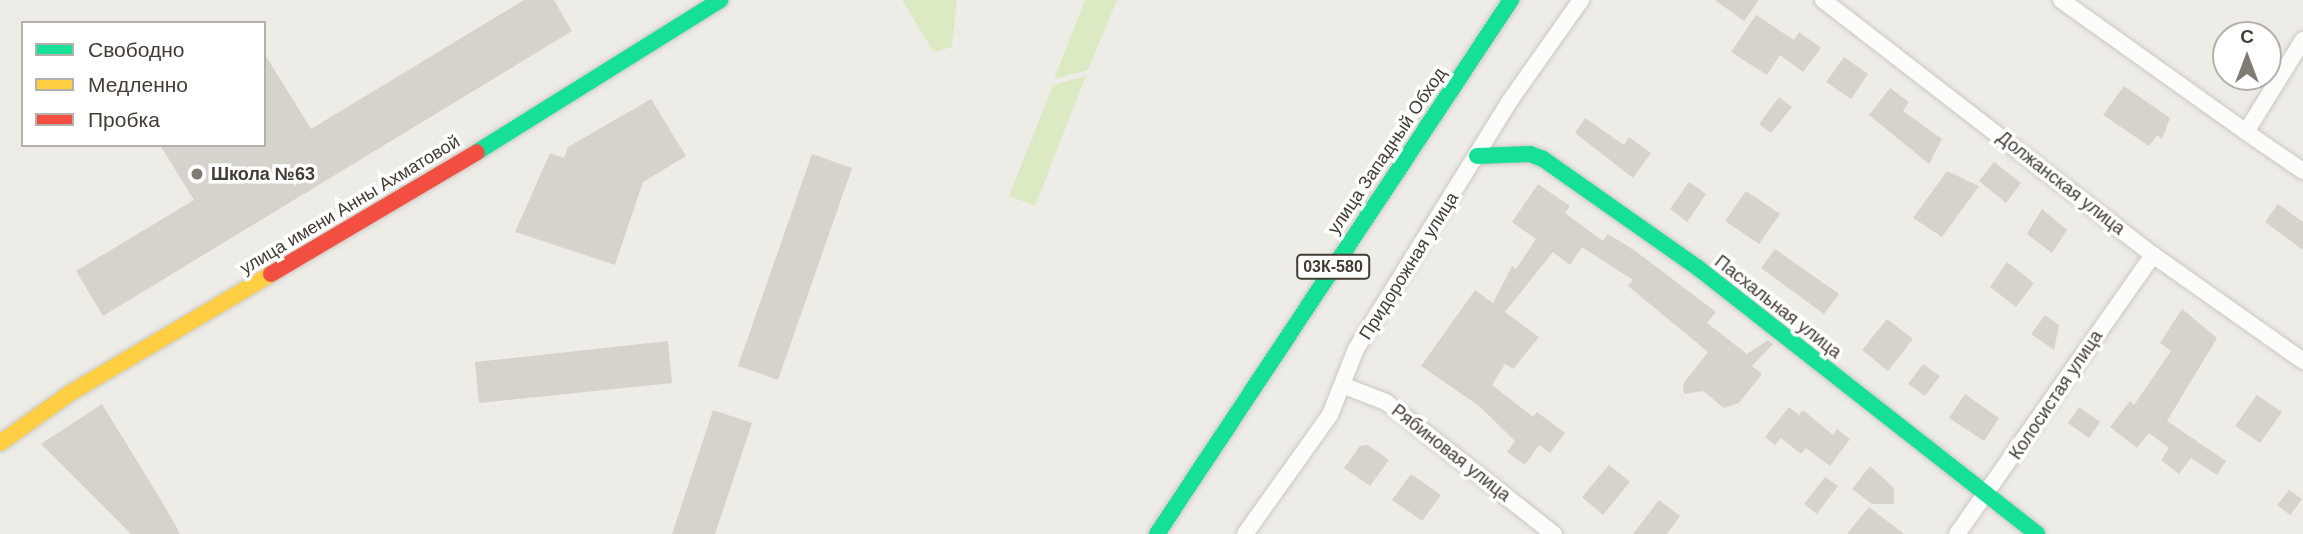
<!DOCTYPE html>
<html>
<head>
<meta charset="utf-8">
<style>
	body { margin:0 }
	#map { position:relative; width:2303px; height:534px; overflow:hidden; background:#eeece6; font-family:Helvetica,sans-serif }
	div>[style] { position:absolute }
	[style*='--x'] { left:calc(var(--x)*1px); top:calc(var(--y)*1px); width:calc(var(--w)*1px); rotate:calc(var(--a)*1deg) }
	.green>* { inset:0; background:#dceac4 }
	.building>* { inset:0; background:#d6d3cd }
	.roads { filter:drop-shadow(0 0 2px #cac8c2) drop-shadow(0 0 2px #cac8c2) }
	.street>* { height:16px; margin:-8px; padding:0 8px; transform-origin:8px; border-radius:8px; background:#fcfcfb }
	.fast>* { height:16px; margin:-8px; padding:0 8px; transform-origin:8px; border-radius:8px; background:#16e098 }
	.slow>* { height:16px; margin:-8px; padding:0 8px; transform-origin:8px; border-radius:8px; background:#ffcf43 }
	.jam>* { height:16px; margin:-8px; padding:0 8px; transform-origin:8px; border-radius:8px; background:#f24e42 }
	.dots>* { width:19px; height:19px; translate:-50% -50%; box-sizing:border-box; border:4px solid #fff; border-radius:50% }
	span { translate:-50% -50%; white-space:nowrap; text-align:center; line-height:1.15; -webkit-text-stroke:7px #fff; paint-order:stroke }
	.shield-label span { padding:2px 5px; background:#fff; border:2px solid; border-radius:5px; -webkit-text-stroke-width:0 }
	.shield-label { font-size:16px; color:#433c33; font-weight:700 }
	.street-label { font-size:18px; color:#433c33 }
	.poi-label { font-size:18px; color:#433c33; font-weight:700 }
	.left { translate:0 -50%; text-align:left }
	.legend { position:absolute; left:21px; top:21px; width:245px; height:126px; box-sizing:border-box; background:#fff; border:2px solid #b4b1ad; margin:0; padding:9px 12px; list-style:none; font-size:21px; color:#433c33 }
	.legend li { display:flex; align-items:center; gap:14px; height:35px }
	.legend b { width:35px; border:2px solid #b4b1ad }
	.north { position:absolute; left:2212px; top:21px; width:70px; height:70px; box-sizing:border-box; background:#fff; border:2px solid #b4b1ad; border-radius:50%; rotate:0deg; font-size:19px; font-weight:700; line-height:28px; text-align:center; color:#433c33 }
	.north::after { content:''; display:block; margin:auto; width:24px; height:32px; background:#7f7a72; clip-path:polygon(50% 0,100% 100%,50% 72%,0 100%) }
</style>
</head>
<body>
<div id="map">
	<div class="green">
		<div style="clip-path:polygon(902px 0,957px 0,952px 47px,934px 52px)"></div>
		<div style="clip-path:polygon(1085px 0,1117px 0,1088px 70px,1054px 79px)"></div>
		<div style="clip-path:polygon(1086px 76px,1035px 206px,1009px 196px,1053px 85px)"></div>
	</div>
	<div class="building">
		<div style="clip-path:polygon(524px 0,554px 0,572px 31px,103px 316px,76px 271px,194px 200px,160px 145px,264px 145px,264px 53px,311px 129px)"></div>
		<div style="clip-path:polygon(1715px 0,1759px 0,1744px 21px)"></div>
		<div style="clip-path:polygon(1756px 15px,1794px 40px,1799px 32px,1821px 48px,1803px 72px,1780px 55px,1767px 75px,1731px 52px)"></div>
		<div style="clip-path:polygon(1844px 57px,1868px 74px,1851px 99px,1826px 82px)"></div>
		<div style="clip-path:polygon(2124px 86px,2170px 118px,2162px 139px,2157px 135px,2149px 146px,2103px 115px)"></div>
		<div style="clip-path:polygon(1890px 88px,1909px 102px,1903px 111px,1942px 139px,1929px 164px,1869px 115px)"></div>
		<div style="clip-path:polygon(1779px 97px,1792px 107px,1771px 133px,1759px 124px)"></div>
		<div style="clip-path:polygon(651px 99px,686px 156px,643px 182px,615px 265px,515px 232px,550px 153px,564px 158px,568px 147px)"></div>
		<div style="clip-path:polygon(1585px 118px,1624px 145px,1629px 137px,1651px 153px,1633px 178px,1575px 133px)"></div>
		<div style="clip-path:polygon(812px 154px,852px 168px,778px 380px,738px 366px)"></div>
		<div style="clip-path:polygon(1994px 162px,2021px 183px,2006px 203px,1979px 181px)"></div>
		<div style="clip-path:polygon(1947px 171px,1979px 186px,1942px 237px,1913px 218px)"></div>
		<div style="clip-path:polygon(1689px 182px,1706px 194px,1687px 222px,1670px 209px)"></div>
		<div style="clip-path:polygon(1538px 184px,1570px 206px,1565px 213px,1603px 241px,1608px 234px,1634px 250px,1716px 312px,1707px 323px,1747px 354px,1768px 340px,1773px 344px,1752px 366px,1762px 374px,1739px 403px,1724px 408px,1703px 391px,1684px 394px,1683px 384px,1708px 352px,1628px 286px,1633px 280px,1582px 247px,1570px 265px,1553px 252px,1505px 312px,1539px 337px,1513px 369px,1505px 364px,1492px 385px,1533px 417px,1537px 412px,1565px 433px,1550px 453px,1539px 445px,1525px 465px,1507px 452px,1515px 441px,1479px 406px,1421px 366px,1475px 290px,1493px 303px,1512px 266px,1516px 269px,1536px 239px,1512px 222px)"></div>
		<div style="clip-path:polygon(1746px 191px,1780px 214px,1759px 244px,1725px 221px)"></div>
		<div style="clip-path:polygon(2278px 204px,2303px 222px,2303px 250px,2265px 222px)"></div>
		<div style="clip-path:polygon(2042px 209px,2067px 230px,2052px 253px,2027px 234px)"></div>
		<div style="clip-path:polygon(1775px 249px,1839px 294px,1824px 314px,1761px 268px)"></div>
		<div style="clip-path:polygon(2007px 262px,2034px 283px,2016px 307px,1990px 287px)"></div>
		<div style="clip-path:polygon(2182px 309px,2217px 338px,2167px 421px,2226px 461px,2217px 475px,2191px 458px,2179px 474px,2161px 460px,2169px 448px,2149px 433px,2137px 448px,2110px 427px,2130px 401px,2134px 405px,2171px 351px,2160px 343px)"></div>
		<div style="clip-path:polygon(2045px 315px,2059px 325px,2054px 350px,2031px 334px)"></div>
		<div style="clip-path:polygon(1887px 319px,1913px 339px,1888px 371px,1862px 350px)"></div>
		<div style="clip-path:polygon(668px 341px,672px 383px,479px 403px,475px 362px)"></div>
		<div style="clip-path:polygon(1923px 364px,1940px 376px,1925px 396px,1908px 384px)"></div>
		<div style="clip-path:polygon(1965px 394px,1999px 418px,1984px 441px,1949px 418px)"></div>
		<div style="clip-path:polygon(2257px 395px,2282px 412px,2260px 443px,2235px 426px)"></div>
		<div style="clip-path:polygon(102px 404px,164px 505px,180px 534px,131px 534px,41px 444px)"></div>
		<div style="clip-path:polygon(1789px 407px,1799px 415px,1803px 410px,1833px 435px,1837px 429px,1850px 439px,1830px 466px,1806px 448px,1801px 454px,1781px 438px,1775px 445px,1765px 437px)"></div>
		<div style="clip-path:polygon(2079px 407px,2100px 422px,2089px 438px,2068px 423px)"></div>
		<div style="clip-path:polygon(713px 410px,752px 423px,715px 534px,672px 534px)"></div>
		<div style="clip-path:polygon(1368px 445px,1389px 460px,1370px 486px,1344px 468px,1360px 446px)"></div>
		<div style="clip-path:polygon(1609px 465px,1630px 482px,1603px 515px,1582px 497px)"></div>
		<div style="clip-path:polygon(1870px 466px,1894px 488px,1894px 504px,1872px 504px,1852px 489px)"></div>
		<div style="clip-path:polygon(1411px 474px,1441px 495px,1422px 521px,1392px 500px)"></div>
		<div style="clip-path:polygon(1825px 477px,1838px 486px,1817px 514px,1804px 504px)"></div>
		<div style="clip-path:polygon(2289px 490px,2302px 499px,2290px 515px,2277px 505px)"></div>
		<div style="clip-path:polygon(1659px 500px,1680px 516px,1667px 534px,1633px 534px)"></div>
		<div style="clip-path:polygon(1869px 507px,1904px 534px,1847px 534px)"></div>
	</div>
	<div class="roads">
		<div class="street">
			<div style="--x:1823;--y:0;--w:417;--a:37.7"></div>
			<div style="--x:2153;--y:255;--w:184;--a:35.2"></div>
			<div style="--x:2061;--y:0;--w:227;--a:35.5"></div>
			<div style="--x:2303;--y:40;--w:108;--a:121.8"></div>
			<div style="--x:2246;--y:132;--w:69;--a:34.4"></div>
			<div style="--x:1342;--y:385;--w:47;--a:21.1"></div>
			<div style="--x:1386;--y:402;--w:214;--a:38.2"></div>
			<div style="--x:1245;--y:534;--w:146;--a:-54.5"></div>
			<div style="--x:1330;--y:415;--w:71;--a:-68.5"></div>
			<div style="--x:1356;--y:349;--w:291;--a:-58.2"></div>
			<div style="--x:1509;--y:102;--w:125;--a:-54.8"></div>
			<div style="--x:1957;--y:534;--w:341;--a:-54.9"></div>
		</div>
		<div class="fast">
			<div style="--x:477;--y:152;--w:287;--a:-32"></div>
			<div style="--x:1477;--y:156;--w:53;--a:-2.2"></div>
			<div style="--x:1530;--y:154;--w:14;--a:21"></div>
			<div style="--x:1543;--y:159;--w:189;--a:35.1"></div>
			<div style="--x:1698;--y:268;--w:431;--a:38.1"></div>
			<div style="--x:1157;--y:534;--w:641;--a:-56.46"></div>
		</div>
		<div class="slow">
			<div style="--x:0;--y:443;--w:86;--a:-35.5"></div>
			<div style="--x:70;--y:393;--w:234;--a:-30.6"></div>
		</div>
		<div class="jam">
			<div style="--x:271;--y:274;--w:239;--a:-30.6"></div>
		</div>
	</div>
	<div class="dots">
		<div style="left:197px;top:174px;background:#7f7a72"></div>
	</div>
	<div class="shield-label">
		<span style="left:1333px;top:267px">03К-580</span>
	</div>
	<div class="street-label">
		<span style="left:1387px;top:151px;rotate:-56deg">улица Западный Обход</span>
		<span style="left:2061px;top:183px;rotate:38deg">Должанская улица</span>
		<span style="left:350px;top:205px;rotate:-31deg">улица имени Анны Ахматовой</span>
		<span style="left:1409px;top:266px;rotate:-58deg">Придорожная улица</span>
		<span style="left:1778px;top:307px;rotate:38deg">Пасхальная улица</span>
		<span style="left:2056px;top:395px;rotate:-56deg">Колосистая улица</span>
		<span style="left:1451px;top:453px;rotate:38deg">Рябиновая улица</span>
	</div>
	<div class="poi-label">
		<span class="left" style="left:211px;top:174px">Школа №63</span>
	</div>
	<ul class="legend">
	<li><b style="height:9px;background:#16e098"></b>Свободно</li>
	<li><b style="height:9px;background:#ffcf43"></b>Медленно</li>
	<li><b style="height:9px;background:#f24e42"></b>Пробка</li>
	</ul>
	<div class="north">С</div>
</div>
</body>
</html>
